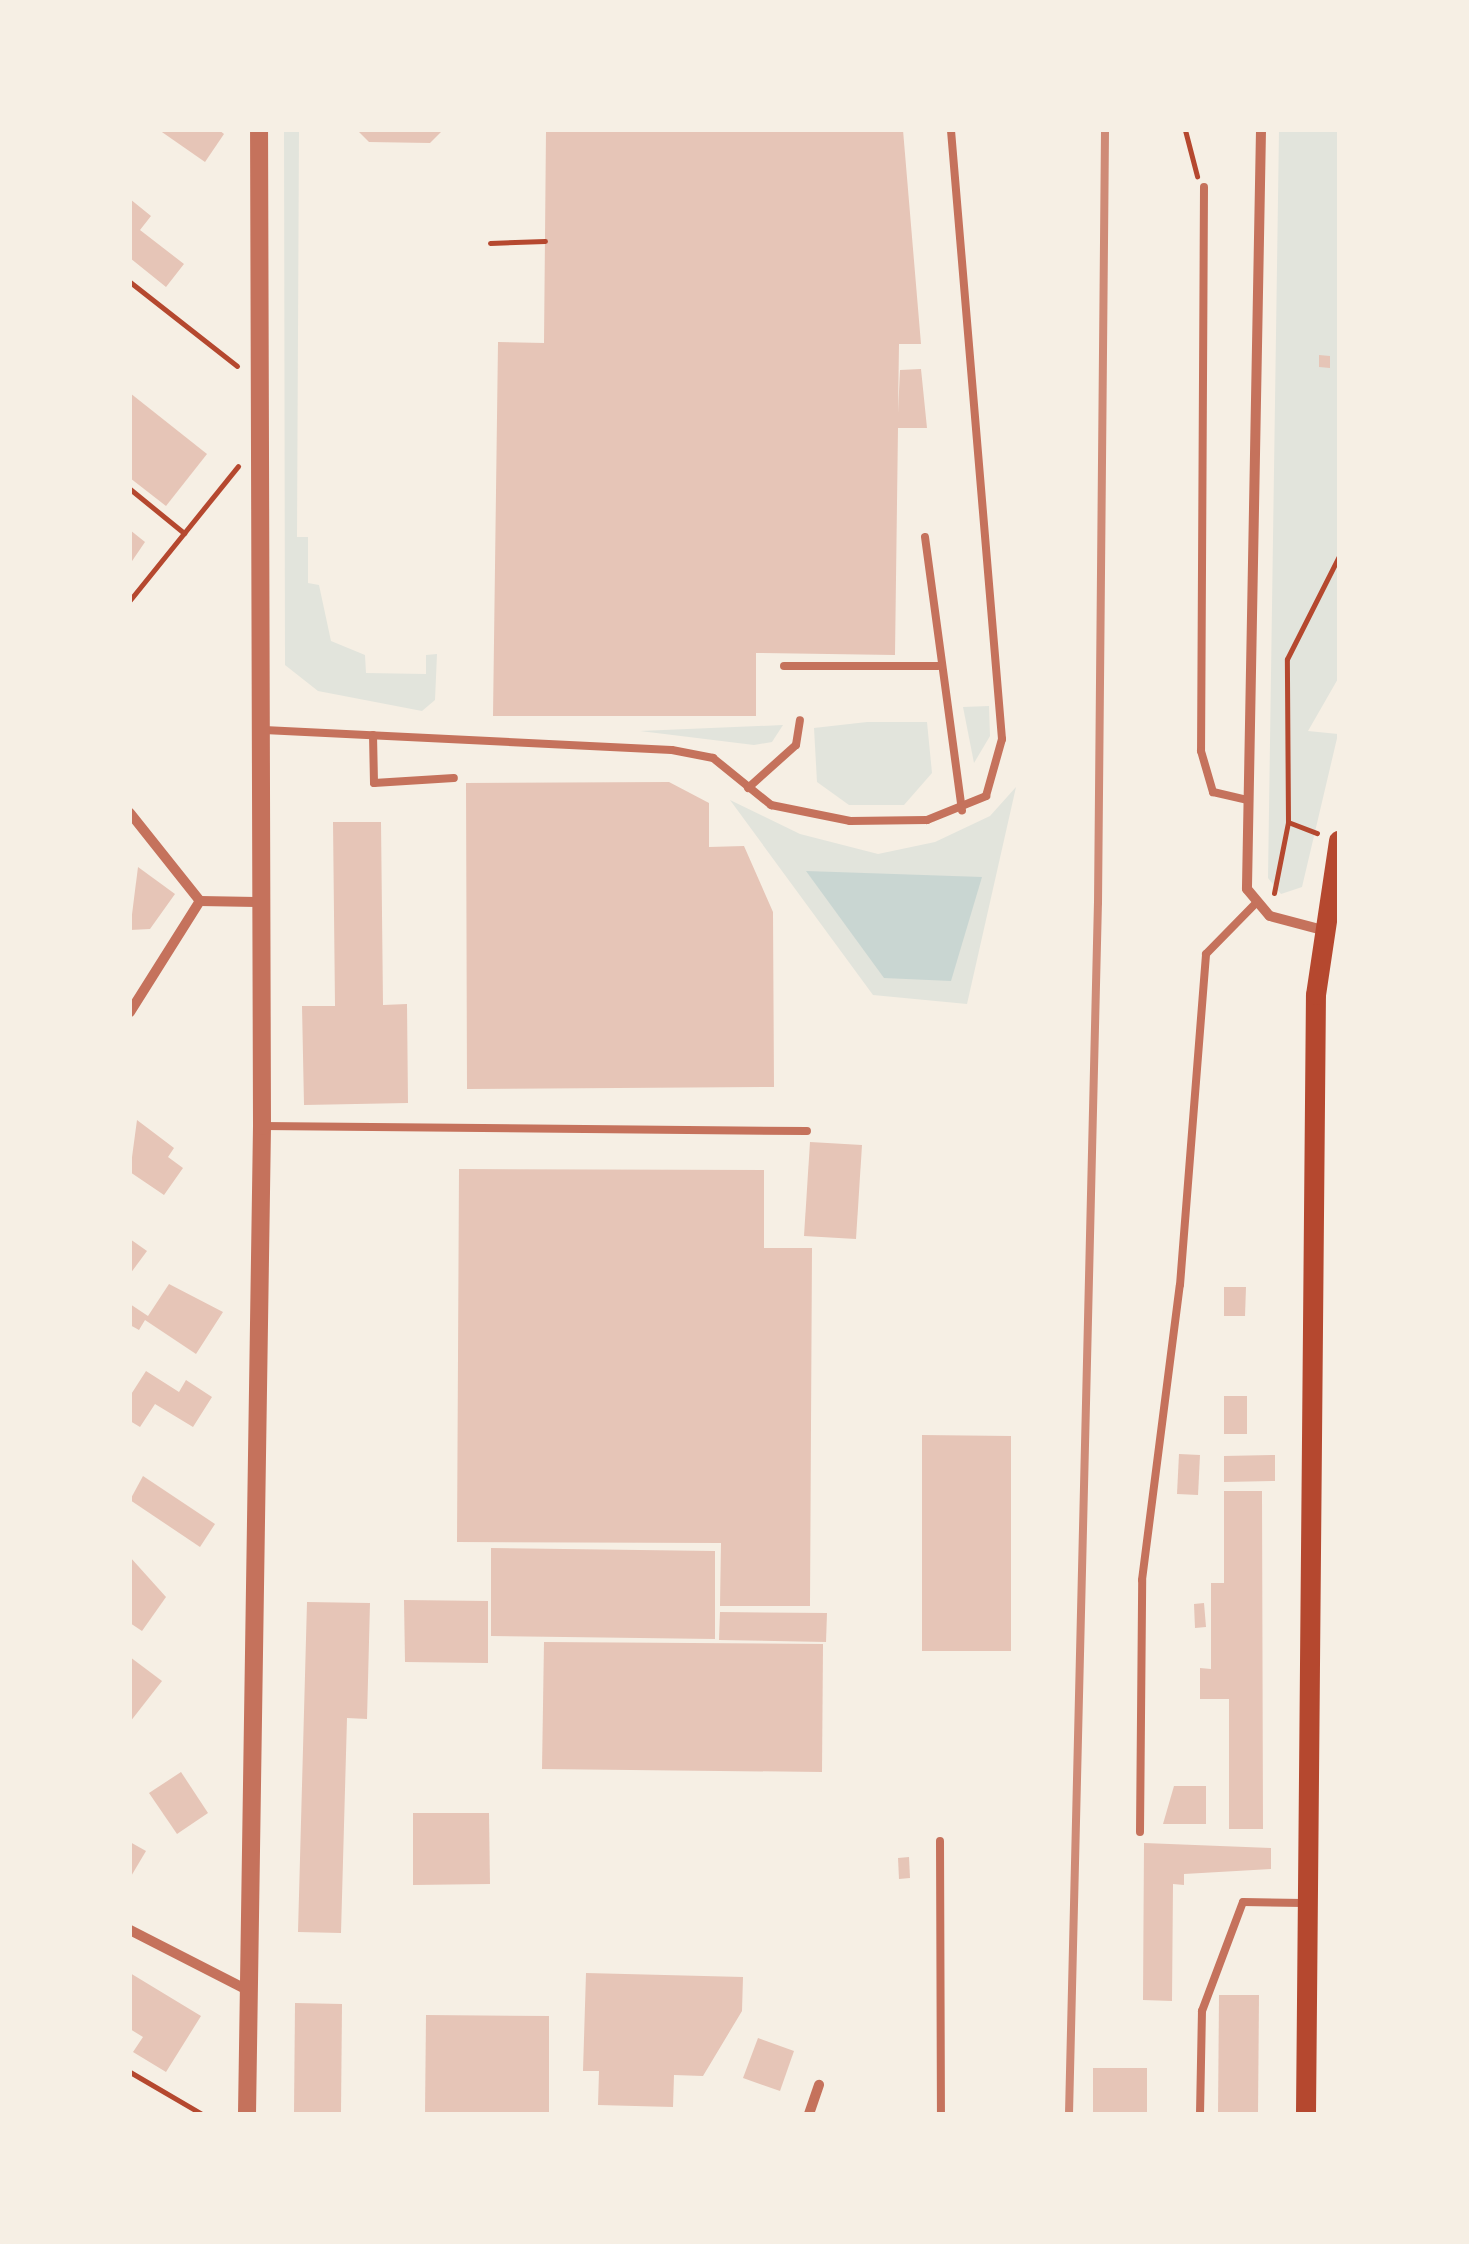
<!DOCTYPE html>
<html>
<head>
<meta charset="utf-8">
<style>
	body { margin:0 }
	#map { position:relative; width:1469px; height:2244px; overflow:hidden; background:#f6efe4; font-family:Spectral,serif }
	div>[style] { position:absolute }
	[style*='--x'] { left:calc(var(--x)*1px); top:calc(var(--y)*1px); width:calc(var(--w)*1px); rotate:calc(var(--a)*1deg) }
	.green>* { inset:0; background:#e2e4dc }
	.water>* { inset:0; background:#c9d6d2 }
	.building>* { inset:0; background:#e6c5b7 }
	.path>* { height:5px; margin:-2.5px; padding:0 2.5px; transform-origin:2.5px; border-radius:2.5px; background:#b5482f }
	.service>* { height:8px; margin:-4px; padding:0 4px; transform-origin:4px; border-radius:4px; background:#c5725c }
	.minor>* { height:10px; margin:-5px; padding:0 5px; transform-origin:5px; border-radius:5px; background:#c5725c }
	.tertiary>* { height:18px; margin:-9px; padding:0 9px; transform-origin:9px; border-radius:9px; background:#c5725c }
	.secondary>* { height:20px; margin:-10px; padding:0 10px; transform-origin:10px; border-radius:10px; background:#b5482f }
	.rail>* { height:8px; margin:-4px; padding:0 4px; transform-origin:4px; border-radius:4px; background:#cf8b77 }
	span { translate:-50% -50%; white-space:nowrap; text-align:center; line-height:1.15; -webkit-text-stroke:8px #f6efe4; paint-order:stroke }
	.frame { position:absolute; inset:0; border:132px solid #f6efe4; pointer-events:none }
</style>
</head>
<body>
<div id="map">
	<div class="green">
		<div style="clip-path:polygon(284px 130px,299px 130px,297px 537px,308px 537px,308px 583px,319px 585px,331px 641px,365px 655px,366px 673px,426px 674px,426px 655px,437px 654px,435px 700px,422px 711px,318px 691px,285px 665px)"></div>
		<div style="clip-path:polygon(1279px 130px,1339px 130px,1339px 677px,1308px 731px,1338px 734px,1302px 887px,1281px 894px,1268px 878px)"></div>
		<div style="clip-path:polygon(989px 706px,990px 736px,974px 763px,963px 707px)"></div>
		<div style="clip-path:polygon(867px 722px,927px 722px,932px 773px,904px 805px,849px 805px,817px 782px,814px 728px)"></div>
		<div style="clip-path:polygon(783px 725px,772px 742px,754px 745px,640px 731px)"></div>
		<div style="clip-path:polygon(1016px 787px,967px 1004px,873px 995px,730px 800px,800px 834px,878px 854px,935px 842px,990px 816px)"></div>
	</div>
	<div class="water">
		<div style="clip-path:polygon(806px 871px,982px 877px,951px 981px,884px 978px)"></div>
	</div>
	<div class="building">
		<div style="clip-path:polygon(159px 130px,219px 130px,224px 134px,205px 162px)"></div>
		<div style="clip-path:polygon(357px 130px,443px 130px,430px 143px,369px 142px)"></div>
		<div style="clip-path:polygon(546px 130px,903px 130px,921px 344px,899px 344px,898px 413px,900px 370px,921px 369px,927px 428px,898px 428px,895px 655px,756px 653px,756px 716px,493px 716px,498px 342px,544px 343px)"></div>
		<div style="clip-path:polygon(130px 199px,151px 216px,140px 230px,184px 264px,166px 287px,130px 258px)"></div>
		<div style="clip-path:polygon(1319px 355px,1330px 356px,1330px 368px,1319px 367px)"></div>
		<div style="clip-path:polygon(130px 393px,207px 454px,166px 506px,130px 478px)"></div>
		<div style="clip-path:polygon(130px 530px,145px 542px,130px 564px)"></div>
		<div style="clip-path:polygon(669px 782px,709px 803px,709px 847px,744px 846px,773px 912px,774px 1087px,467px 1089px,466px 783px)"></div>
		<div style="clip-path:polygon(333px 822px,381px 822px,383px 1005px,407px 1004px,408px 1103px,304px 1105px,302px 1006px,335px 1006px)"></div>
		<div style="clip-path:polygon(138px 867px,175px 894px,150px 929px,130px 930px)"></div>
		<div style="clip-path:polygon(137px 1120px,174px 1148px,168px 1157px,183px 1168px,164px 1195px,130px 1172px)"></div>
		<div style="clip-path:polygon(810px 1142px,862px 1145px,856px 1239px,804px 1236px)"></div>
		<div style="clip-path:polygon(459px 1169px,764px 1170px,764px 1248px,812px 1248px,810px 1606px,720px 1606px,721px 1543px,457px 1542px)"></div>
		<div style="clip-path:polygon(130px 1239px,147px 1251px,130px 1274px)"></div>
		<div style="clip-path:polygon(169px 1284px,223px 1312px,196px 1354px,145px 1320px,139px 1330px,130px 1325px,130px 1304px,148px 1316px)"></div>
		<div style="clip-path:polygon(1224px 1287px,1246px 1287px,1245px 1316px,1224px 1316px)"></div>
		<div style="clip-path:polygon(146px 1371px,179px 1392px,186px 1380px,212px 1397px,193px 1427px,155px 1404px,140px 1427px,130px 1421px,130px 1396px)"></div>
		<div style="clip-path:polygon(1224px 1396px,1247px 1396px,1247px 1434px,1224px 1434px)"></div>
		<div style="clip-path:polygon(922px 1435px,1011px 1436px,1011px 1651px,922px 1651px)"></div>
		<div style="clip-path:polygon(1179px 1454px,1200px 1455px,1198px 1495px,1177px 1494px)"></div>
		<div style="clip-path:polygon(1275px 1455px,1275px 1481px,1224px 1482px,1224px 1456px)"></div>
		<div style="clip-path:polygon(143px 1476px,215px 1524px,200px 1547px,130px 1500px)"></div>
		<div style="clip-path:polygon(1224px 1491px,1262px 1491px,1263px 1829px,1229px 1829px,1229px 1699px,1200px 1699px,1200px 1668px,1211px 1669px,1211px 1583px,1224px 1583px)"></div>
		<div style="clip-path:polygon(491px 1548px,715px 1551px,715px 1639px,491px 1636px)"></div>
		<div style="clip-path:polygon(130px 1557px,166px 1597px,142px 1631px,130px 1623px)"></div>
		<div style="clip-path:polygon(404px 1600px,488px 1601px,488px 1663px,405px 1662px)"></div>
		<div style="clip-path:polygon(307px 1602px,370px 1603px,367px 1719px,347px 1718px,341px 1933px,298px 1932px)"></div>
		<div style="clip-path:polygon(1204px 1603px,1206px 1627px,1195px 1628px,1194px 1604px)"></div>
		<div style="clip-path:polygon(720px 1612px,827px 1613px,826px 1642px,719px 1640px)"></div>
		<div style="clip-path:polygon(544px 1642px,823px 1644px,822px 1772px,542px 1769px)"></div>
		<div style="clip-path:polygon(130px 1657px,162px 1681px,130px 1722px)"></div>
		<div style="clip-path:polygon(181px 1772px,208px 1813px,177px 1834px,149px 1793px)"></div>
		<div style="clip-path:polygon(1174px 1786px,1206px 1786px,1206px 1824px,1163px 1824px)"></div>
		<div style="clip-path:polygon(413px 1813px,489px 1813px,490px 1884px,413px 1885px)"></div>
		<div style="clip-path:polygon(130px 1842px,146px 1851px,130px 1878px)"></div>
		<div style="clip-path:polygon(1144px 1843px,1271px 1848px,1271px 1869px,1184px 1874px,1184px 1885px,1173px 1884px,1172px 2001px,1143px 2000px)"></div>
		<div style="clip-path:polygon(909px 1857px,910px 1878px,899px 1879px,898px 1858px)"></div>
		<div style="clip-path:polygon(130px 1973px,201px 2016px,166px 2072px,133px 2052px,143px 2037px,130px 2029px)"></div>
		<div style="clip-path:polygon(586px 1973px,743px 1977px,742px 2011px,703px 2076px,674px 2075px,673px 2107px,598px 2105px,599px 2071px,583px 2071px)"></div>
		<div style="clip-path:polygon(1219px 1995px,1259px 1995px,1258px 2114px,1218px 2114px)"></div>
		<div style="clip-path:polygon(295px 2003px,342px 2004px,341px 2114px,294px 2114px)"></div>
		<div style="clip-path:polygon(426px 2015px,549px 2016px,549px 2114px,425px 2114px)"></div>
		<div style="clip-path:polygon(758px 2038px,794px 2051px,780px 2091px,743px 2078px)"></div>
		<div style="clip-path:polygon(1093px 2068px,1147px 2068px,1147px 2114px,1093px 2114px)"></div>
	</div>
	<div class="path">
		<div style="--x:1185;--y:130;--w:48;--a:75.4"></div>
		<div style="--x:490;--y:243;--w:55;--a:-2.1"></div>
		<div style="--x:130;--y:282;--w:136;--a:38.1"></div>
		<div style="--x:130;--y:489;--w:70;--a:39.2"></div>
		<div style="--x:130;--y:600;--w:172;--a:-51.1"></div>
		<div style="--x:1288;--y:822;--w:31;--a:21"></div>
		<div style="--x:1274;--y:893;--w:72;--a:-78.8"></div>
		<div style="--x:1288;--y:822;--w:163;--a:-90.4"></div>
		<div style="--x:1287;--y:659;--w:115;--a:-63.2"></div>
		<div style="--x:130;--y:2072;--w:83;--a:30.3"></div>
	</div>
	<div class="service">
		<div style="--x:1204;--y:187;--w:564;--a:90.3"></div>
		<div style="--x:1201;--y:751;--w:43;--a:73.7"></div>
		<div style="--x:1213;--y:792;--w:37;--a:13"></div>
		<div style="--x:925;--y:537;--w:276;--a:82.3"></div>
		<div style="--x:784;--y:666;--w:154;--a:0"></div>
		<div style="--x:264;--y:730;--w:408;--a:2.8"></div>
		<div style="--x:672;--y:750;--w:42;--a:11"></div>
		<div style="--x:713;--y:758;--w:75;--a:39"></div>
		<div style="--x:771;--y:805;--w:81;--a:11.4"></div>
		<div style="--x:850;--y:821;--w:77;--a:-0.7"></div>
		<div style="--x:927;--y:820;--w:64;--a:-22.1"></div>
		<div style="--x:986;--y:796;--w:59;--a:-74.3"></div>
		<div style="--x:1002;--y:739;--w:611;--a:-94.79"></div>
		<div style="--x:373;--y:735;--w:48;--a:88.8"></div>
		<div style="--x:374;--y:783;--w:80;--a:-3.6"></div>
		<div style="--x:748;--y:788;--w:64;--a:-41.9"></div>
		<div style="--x:796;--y:745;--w:25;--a:-81"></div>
		<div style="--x:262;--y:1126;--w:545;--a:0.53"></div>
		<div style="--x:1140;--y:1832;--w:252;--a:-89.5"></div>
		<div style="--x:1142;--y:1580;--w:297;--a:-82.7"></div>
		<div style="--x:1180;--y:1285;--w:332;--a:-85.5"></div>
		<div style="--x:1206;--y:954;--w:69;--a:-45.6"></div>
		<div style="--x:940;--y:1841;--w:273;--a:89.8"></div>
		<div style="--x:1200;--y:2114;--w:103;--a:-88.9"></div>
		<div style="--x:1202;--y:2011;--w:116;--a:-69.4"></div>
		<div style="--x:1243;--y:1902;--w:60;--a:1"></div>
	</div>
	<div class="minor">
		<div style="--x:1261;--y:130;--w:759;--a:91.06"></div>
		<div style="--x:1247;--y:889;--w:35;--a:50"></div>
		<div style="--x:1270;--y:916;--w:55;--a:14.8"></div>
		<div style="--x:130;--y:813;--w:112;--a:51.5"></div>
		<div style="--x:130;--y:1012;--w:131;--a:-57.8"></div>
		<div style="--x:200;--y:901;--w:63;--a:0.9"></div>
		<div style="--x:130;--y:1930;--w:134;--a:27.1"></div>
		<div style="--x:809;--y:2114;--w:31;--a:-71"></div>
	</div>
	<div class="tertiary">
		<div style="--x:247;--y:2114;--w:988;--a:-89.13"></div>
		<div style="--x:262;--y:1126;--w:996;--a:-90.17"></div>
	</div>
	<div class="secondary">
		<div style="--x:1306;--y:2114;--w:1119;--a:-89.49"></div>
		<div style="--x:1316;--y:995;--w:156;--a:-81.5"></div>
	</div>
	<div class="rail">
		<div style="--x:1069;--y:2114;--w:1211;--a:-88.63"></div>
		<div style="--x:1098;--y:903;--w:773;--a:-89.48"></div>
	</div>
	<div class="frame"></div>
</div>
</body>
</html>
